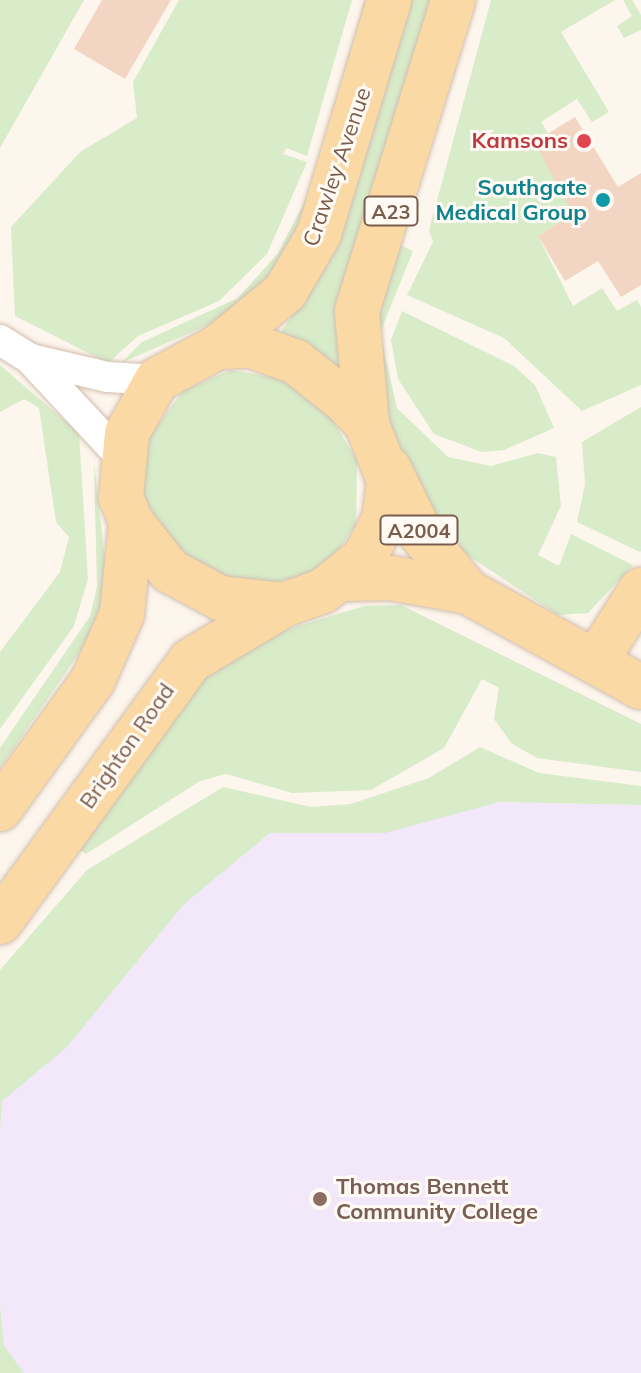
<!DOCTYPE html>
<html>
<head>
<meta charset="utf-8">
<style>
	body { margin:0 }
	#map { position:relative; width:641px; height:1373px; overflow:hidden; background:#fdf6ec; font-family:Mulish,sans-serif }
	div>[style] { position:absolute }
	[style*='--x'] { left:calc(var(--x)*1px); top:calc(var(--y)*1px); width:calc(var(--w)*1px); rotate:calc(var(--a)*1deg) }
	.education>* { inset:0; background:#f3e8fa }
	.green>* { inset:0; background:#d8ecc9 }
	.building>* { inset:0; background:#f3d5c3 }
	.roads { filter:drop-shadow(0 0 2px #d1beb0) drop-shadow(0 0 2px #d1beb0) }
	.minor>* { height:30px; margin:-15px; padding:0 15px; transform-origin:15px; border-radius:15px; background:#fff }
	.primary>* { height:44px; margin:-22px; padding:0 22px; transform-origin:22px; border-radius:22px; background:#fbd9a5 }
	.dots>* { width:22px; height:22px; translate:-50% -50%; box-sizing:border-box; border:4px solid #fffaf3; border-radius:50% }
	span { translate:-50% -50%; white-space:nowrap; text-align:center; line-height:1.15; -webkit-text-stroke:6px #fffaf3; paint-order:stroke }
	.shield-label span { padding:2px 6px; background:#fffaf3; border:2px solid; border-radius:6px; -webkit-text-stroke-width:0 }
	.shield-label { font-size:20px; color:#7a5c4d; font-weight:700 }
	.health-label { font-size:22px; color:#be3a42; font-weight:700 }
	.right { translate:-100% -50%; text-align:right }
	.street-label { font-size:22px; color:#7a5c4d }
	.culture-label { font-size:22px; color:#0d838f; font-weight:700 }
	.education-label { font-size:22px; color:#785e54; font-weight:700 }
	.left { translate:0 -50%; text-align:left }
</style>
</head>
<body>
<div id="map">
	<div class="education">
		<div style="clip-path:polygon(500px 802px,641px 805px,641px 1373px,0 1373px,0 1025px,240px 810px)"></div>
	</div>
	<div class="green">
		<div style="clip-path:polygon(0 0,84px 0,0 148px)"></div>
		<div style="clip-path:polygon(179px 0,352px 0,307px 156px,286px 148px,283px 154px,307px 162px,267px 254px,219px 301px,138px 336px,108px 363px,15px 316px,11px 227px,80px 152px,137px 118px,133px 82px)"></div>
		<div style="clip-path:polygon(365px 0,374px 0,317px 195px,269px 283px,215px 322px,121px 363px,142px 342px,238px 298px,278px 253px,309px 193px)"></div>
		<div style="clip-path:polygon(402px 0,437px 0,338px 326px,341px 373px,277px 338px,314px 282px)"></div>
		<div style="clip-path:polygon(491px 0,615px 0,561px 32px,609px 112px,592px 122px,577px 99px,541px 122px,548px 133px,535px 142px,573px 214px,538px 236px,573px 306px,602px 288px,617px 311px,637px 300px,641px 307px,641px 385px,582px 411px,504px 338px,407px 295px,433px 242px,429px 230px)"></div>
		<div style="clip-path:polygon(623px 0,632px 0,641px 15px,641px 30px,624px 38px,617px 26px,632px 16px)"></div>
		<div style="clip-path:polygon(395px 243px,413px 251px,380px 333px,397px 408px,448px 457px,491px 466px,538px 453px,556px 457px,561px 506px,538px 555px,559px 566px,571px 534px,633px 565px,588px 613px,558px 615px,452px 545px,389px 432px,368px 342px)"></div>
		<div style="clip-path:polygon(402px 311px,514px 366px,535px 385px,554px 428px,504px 450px,482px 452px,434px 434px,398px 379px,391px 340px)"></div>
		<div style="clip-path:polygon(0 365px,79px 433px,88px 579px,74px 626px,0 729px,0 652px,60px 572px,69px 537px,56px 522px,39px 408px,24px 399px,0 412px)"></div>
		<div style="clip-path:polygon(230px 370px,291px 380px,321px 401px,357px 460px,356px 525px,330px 562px,313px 573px,269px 584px,229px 580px,188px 562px,146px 509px,141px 479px,149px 436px,183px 391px)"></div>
		<div style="clip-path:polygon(641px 407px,641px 551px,640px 552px,577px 522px,585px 484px,582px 442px)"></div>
		<div style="clip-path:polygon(94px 462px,108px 588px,91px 636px,0 768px,0 748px,90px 616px,97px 587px)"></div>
		<div style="clip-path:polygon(401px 605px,641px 724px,641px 772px,537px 758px,511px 743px,494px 719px,499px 688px,482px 679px,444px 748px,371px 790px,292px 793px,226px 774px,200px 781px,86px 854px,78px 849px,189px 686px,248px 646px,298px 626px,364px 606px)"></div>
		<div style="clip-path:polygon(480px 747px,539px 773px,641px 786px,641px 805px,500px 802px,385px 833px,270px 833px,184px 904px,66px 1048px,2px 1101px,0 1129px,0 970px,87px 870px,223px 787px,311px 807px,351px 804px,429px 778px)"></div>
		<div style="clip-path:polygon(0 1306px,4px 1346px,24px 1373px,0 1373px)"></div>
	</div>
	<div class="building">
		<div style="clip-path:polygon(102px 0,171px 0,125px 79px,74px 49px)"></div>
		<div style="clip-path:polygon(575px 117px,618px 187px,641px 173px,641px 285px,621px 297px,598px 261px,565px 281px,538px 236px,573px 214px,534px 142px)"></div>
	</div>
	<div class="roads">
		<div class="minor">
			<div style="--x:0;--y:340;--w:34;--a:32"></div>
			<div style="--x:29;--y:358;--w:134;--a:47.1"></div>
			<div style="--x:31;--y:359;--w:79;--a:13.2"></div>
			<div style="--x:108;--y:377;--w:49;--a:3.5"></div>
		</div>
		<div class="primary">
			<div style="--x:252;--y:346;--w:47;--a:20"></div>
			<div style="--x:296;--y:362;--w:61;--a:38.4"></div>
			<div style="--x:344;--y:400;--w:33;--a:46"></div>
			<div style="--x:367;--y:424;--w:61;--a:68.9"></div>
			<div style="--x:389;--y:481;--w:38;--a:97"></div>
			<div style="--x:384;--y:519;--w:42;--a:116.6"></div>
			<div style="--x:365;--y:557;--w:54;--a:141"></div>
			<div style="--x:323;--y:591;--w:41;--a:160.3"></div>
			<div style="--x:284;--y:605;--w:64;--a:-173.8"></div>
			<div style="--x:220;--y:598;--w:57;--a:-151.6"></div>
			<div style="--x:170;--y:571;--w:63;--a:-128.5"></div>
			<div style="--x:131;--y:522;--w:27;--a:-112"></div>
			<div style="--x:121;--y:497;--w:64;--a:-84.6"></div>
			<div style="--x:127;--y:433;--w:61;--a:-60.5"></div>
			<div style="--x:157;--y:380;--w:69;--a:-28.4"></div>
			<div style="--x:218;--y:347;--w:34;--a:-2"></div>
			<div style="--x:218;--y:347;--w:87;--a:-39.4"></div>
			<div style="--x:285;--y:292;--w:67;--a:-59.6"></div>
			<div style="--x:319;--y:234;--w:244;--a:-73.3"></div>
			<div style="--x:367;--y:424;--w:113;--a:-95.1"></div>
			<div style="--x:357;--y:311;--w:325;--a:-72.8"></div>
			<div style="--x:389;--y:469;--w:72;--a:63.8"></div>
			<div style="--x:421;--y:534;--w:75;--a:51"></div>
			<div style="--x:468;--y:592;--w:197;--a:28.8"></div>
			<div style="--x:342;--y:579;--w:49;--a:-1.2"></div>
			<div style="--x:391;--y:578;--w:78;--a:10.3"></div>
			<div style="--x:596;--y:661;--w:84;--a:-57.6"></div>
			<div style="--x:0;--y:809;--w:159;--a:-54.2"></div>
			<div style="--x:93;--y:680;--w:72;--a:-66.3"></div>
			<div style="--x:122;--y:614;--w:92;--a:-84.4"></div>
			<div style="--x:0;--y:922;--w:323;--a:-53.9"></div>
			<div style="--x:190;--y:661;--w:109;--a:-30.8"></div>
		</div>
	</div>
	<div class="dots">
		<div style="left:584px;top:141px;background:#e0444e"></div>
		<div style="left:603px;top:200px;background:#0f9aa8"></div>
		<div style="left:320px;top:1199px;background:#8d6e63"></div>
	</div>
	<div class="shield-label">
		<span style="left:391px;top:211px">A23</span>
		<span style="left:419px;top:530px">A2004</span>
	</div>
	<div class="health-label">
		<span class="right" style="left:568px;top:141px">Kamsons</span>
	</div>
	<div class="street-label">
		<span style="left:337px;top:167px;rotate:-71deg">Crawley Avenue</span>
		<span style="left:127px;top:746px;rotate:-55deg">Brighton Road</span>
	</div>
	<div class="culture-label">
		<span class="right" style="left:587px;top:200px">Southgate<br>Medical Group</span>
	</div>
	<div class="education-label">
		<span class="left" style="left:336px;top:1199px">Thomas Bennett<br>Community College</span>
	</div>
</div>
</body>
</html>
